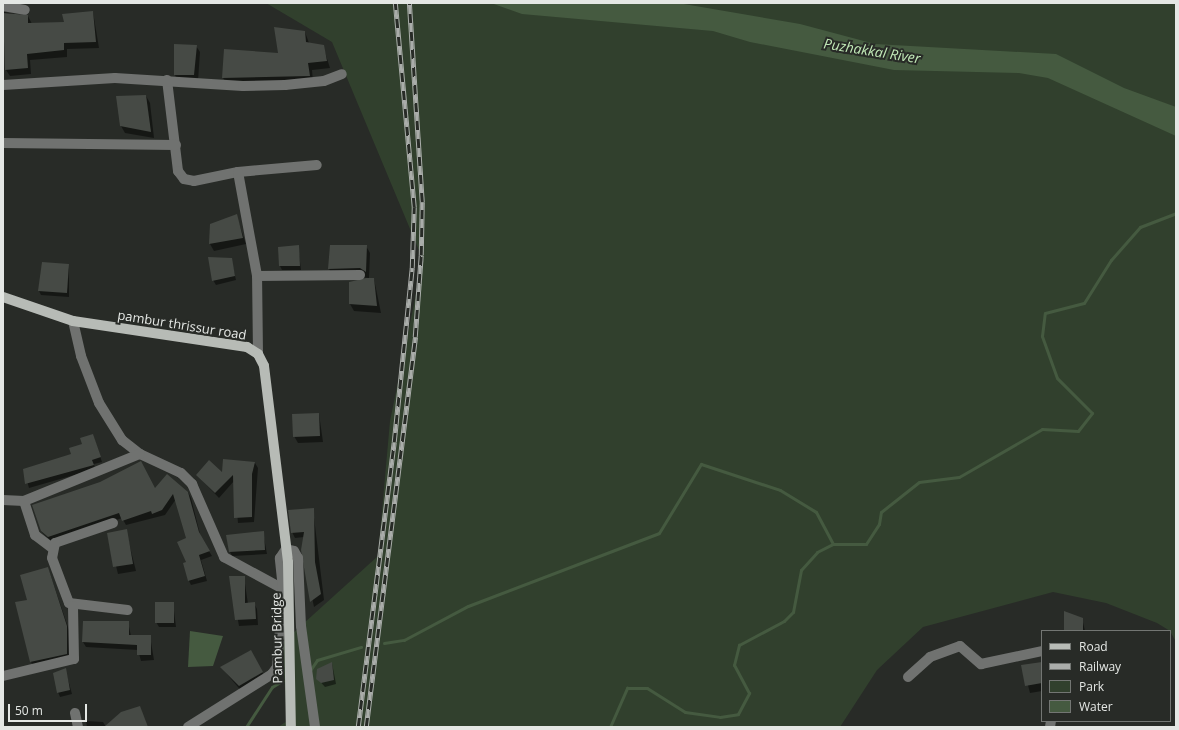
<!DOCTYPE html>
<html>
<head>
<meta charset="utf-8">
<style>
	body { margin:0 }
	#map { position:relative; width:1179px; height:730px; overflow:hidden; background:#282b27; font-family:"Open Sans",sans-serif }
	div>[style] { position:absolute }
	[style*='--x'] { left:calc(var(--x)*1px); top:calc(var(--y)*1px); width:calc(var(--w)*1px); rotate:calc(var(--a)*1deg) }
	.green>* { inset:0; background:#31402d }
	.water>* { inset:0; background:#455a40 }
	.shadow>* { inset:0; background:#0007 }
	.stream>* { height:3px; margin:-1.5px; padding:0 1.5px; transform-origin:1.5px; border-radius:1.5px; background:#455a40 }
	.building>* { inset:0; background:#464a45 }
	.minor>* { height:10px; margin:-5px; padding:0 5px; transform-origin:5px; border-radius:5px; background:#707270 }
	.major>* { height:10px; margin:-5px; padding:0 5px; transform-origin:5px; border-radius:5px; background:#b7bbb6 }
	.rail>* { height:4.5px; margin-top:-2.25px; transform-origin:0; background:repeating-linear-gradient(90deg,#282b27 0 9px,#aaadaa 0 18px); box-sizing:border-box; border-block:1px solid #aaadaa }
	span { translate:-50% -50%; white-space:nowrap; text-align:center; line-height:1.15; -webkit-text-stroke:4px #282b27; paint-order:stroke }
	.street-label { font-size:13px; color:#e4e7e4 }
	.water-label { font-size:14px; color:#c2eab8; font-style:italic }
	.frame { position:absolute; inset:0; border:4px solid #e4e7e4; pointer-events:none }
	.legend { position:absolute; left:1041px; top:630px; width:130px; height:92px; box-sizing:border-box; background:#282b27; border:1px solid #737673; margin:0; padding:5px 7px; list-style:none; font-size:12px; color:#e4e7e4 }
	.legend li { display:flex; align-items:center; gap:8px; height:20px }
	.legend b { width:20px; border:1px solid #737673 }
	.scale { position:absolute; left:8px; top:704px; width:79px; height:18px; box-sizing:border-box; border:2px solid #e4e7e4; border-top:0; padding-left:5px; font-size:12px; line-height:14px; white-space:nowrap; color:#e4e7e4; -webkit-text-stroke:3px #282b27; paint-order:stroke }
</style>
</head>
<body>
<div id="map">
	<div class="green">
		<div style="clip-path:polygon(266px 3px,1176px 3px,1176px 642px,1170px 631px,1157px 623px,1106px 603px,1053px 592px,923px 627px,877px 670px,840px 727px,278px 727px,287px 721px,282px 643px,378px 556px,390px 421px,423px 260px,332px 42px)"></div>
	</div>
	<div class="water">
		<div style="clip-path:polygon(491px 3px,678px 3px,800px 24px,875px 44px,1056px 54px,1124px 88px,1176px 107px,1176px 136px,1048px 78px,1019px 73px,894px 70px,750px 42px,713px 31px,522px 14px)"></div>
		<div style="clip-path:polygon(190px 631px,223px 636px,213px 666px,188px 667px)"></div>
	</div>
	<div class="shadow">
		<div style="clip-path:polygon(3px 12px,28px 16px,32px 24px,66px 23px,93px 12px,99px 48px,67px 49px,67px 57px,30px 60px,31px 74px,10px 76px,6px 70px)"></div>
		<div style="clip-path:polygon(305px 32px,309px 43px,323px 46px,330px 68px,312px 70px,313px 82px,227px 84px,223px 78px,279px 54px)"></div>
		<div style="clip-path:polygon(196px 46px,200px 52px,198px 81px,178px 82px,175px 75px)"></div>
		<div style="clip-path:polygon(146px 96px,150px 103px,154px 138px,125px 133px,121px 126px)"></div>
		<div style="clip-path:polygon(236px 215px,246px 244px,214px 251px,210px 244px,211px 225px)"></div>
		<div style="clip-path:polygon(298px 246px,301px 270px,282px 270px,280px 266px)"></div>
		<div style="clip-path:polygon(366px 246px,370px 253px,369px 278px,333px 275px,329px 269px)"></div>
		<div style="clip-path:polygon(231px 259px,236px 280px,216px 285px,213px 280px)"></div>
		<div style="clip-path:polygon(69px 265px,69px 297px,41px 295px,39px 291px)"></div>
		<div style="clip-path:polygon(374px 279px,381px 313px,354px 311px,350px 304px,350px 282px)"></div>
		<div style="clip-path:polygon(319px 414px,323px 442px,298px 443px,294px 436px)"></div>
		<div style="clip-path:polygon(93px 435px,102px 462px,94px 464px,95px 469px,29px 488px,24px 470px,72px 455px)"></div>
		<div style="clip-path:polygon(255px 463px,258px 468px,254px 522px,238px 523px,234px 481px,219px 498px,197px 475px,223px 475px)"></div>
		<div style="clip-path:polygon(155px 489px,188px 492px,191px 498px,201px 538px,212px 556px,201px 560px,207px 581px,191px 585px,189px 581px,188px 538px,176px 499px,165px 515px,126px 525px,122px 518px,52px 542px,41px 531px)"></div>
		<div style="clip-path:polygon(313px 509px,324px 600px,314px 607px,302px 550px,304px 537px,295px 538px,292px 532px)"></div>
		<div style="clip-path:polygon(126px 531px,136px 571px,118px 574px,108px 534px)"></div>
		<div style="clip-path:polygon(263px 532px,267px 554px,232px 556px,230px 552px)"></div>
		<div style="clip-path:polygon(48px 568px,70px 633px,70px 660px,35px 668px,31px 662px,28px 601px)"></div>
		<div style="clip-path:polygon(230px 577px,244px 577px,248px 604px,254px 603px,257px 609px,258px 625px,239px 626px)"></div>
		<div style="clip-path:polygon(173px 603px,176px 627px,159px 627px,156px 622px)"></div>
		<div style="clip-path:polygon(1082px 618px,1085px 631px,1065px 631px)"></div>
		<div style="clip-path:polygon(128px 622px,131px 636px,150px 636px,154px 660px,141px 661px,138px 650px,86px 647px,83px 642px)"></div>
		<div style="clip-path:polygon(250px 651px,266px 679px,243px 693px,221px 667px)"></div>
		<div style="clip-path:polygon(332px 663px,336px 684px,325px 687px,317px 678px)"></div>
		<div style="clip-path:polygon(1042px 663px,1042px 691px,1030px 693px,1023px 666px)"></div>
		<div style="clip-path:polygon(65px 669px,72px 694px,60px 697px,58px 692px)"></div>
		<div style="clip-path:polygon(86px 721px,103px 722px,106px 727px,87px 727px)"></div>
	</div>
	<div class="stream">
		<div style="--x:384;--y:643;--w:20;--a:-9"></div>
		<div style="--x:404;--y:640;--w:72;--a:-28"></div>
		<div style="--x:468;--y:606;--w:204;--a:-20.9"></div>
		<div style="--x:659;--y:533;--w:81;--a:-58.7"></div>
		<div style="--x:701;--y:464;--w:83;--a:18.2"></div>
		<div style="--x:780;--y:490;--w:42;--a:31.4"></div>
		<div style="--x:816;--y:512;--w:36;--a:62"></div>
		<div style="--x:309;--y:672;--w:14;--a:-56"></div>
		<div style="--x:317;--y:660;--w:46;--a:-16.5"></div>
		<div style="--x:246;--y:727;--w:48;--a:-57"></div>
		<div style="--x:272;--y:687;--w:12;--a:-31"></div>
		<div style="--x:610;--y:727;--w:43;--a:-66.4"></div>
		<div style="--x:627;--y:688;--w:20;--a:0"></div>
		<div style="--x:647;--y:688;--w:45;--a:32.3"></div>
		<div style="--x:685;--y:712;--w:35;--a:8"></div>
		<div style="--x:720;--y:717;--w:18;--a:-9"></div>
		<div style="--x:738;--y:714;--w:24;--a:-62"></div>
		<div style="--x:749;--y:693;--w:32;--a:-118"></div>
		<div style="--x:734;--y:665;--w:21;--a:-76"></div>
		<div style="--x:739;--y:645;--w:51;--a:-28.1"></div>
		<div style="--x:784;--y:621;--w:13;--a:-45"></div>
		<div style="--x:793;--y:612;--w:43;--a:-79.2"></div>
		<div style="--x:801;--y:570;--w:24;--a:-48"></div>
		<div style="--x:817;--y:552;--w:18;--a:-27"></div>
		<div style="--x:833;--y:544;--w:33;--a:0"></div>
		<div style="--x:866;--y:544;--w:24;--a:-57"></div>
		<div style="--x:879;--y:524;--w:12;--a:-81"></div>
		<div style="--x:881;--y:512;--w:48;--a:-38.3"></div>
		<div style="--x:919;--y:482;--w:40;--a:-7.1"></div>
		<div style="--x:959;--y:477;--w:96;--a:-30"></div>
		<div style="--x:1042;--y:429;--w:36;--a:3"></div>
		<div style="--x:1078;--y:431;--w:23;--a:-52"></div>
		<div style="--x:1092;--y:413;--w:49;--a:-135"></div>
		<div style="--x:1057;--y:378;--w:45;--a:-109.7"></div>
		<div style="--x:1042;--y:336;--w:23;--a:-83"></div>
		<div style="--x:1045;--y:313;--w:40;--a:-14.4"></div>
		<div style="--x:1084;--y:303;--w:51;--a:-57.9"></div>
		<div style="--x:1111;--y:260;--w:44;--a:-48.7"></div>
		<div style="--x:1140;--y:227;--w:39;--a:-21"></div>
	</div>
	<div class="building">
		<div style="clip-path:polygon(93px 11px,96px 42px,64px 43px,64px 50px,27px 54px,28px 68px,5px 70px,3px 13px,28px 15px,28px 23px,64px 22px,62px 14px)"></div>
		<div style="clip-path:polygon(274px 27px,305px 31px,306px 42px,324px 45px,327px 61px,308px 63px,310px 76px,222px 78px,224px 49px,278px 53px)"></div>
		<div style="clip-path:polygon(174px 44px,197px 45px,194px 75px,174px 75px)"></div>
		<div style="clip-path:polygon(146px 95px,151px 132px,120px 126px,116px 96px)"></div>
		<div style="clip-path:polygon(237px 214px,243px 238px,209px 244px,210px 224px)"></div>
		<div style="clip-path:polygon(299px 245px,300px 266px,279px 266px,278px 247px)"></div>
		<div style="clip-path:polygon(330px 245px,367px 245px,366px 272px,360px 268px,328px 269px)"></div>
		<div style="clip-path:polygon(208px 257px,232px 258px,235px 276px,212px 281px)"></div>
		<div style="clip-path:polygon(42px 262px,69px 264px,67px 293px,38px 291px)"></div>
		<div style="clip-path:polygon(366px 278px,374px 278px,377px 306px,349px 304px,349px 282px)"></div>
		<div style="clip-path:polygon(319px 413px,320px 436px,293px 437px,292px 414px)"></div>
		<div style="clip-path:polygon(93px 434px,101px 457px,92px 460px,94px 465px,25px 484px,23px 469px,71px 454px,69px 448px,82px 444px,80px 438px)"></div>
		<div style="clip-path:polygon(223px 459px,255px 462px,252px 474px,252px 517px,234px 518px,233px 475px,215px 493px,196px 475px,209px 460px,222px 472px)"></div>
		<div style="clip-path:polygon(141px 461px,155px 488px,167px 474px,188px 492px,199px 532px,210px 551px,199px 555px,205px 576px,188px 581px,183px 563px,186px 562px,177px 542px,186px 538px,173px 494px,162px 510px,152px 514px,151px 511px,122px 521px,119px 513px,48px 537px,41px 531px,32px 505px,100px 482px)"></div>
		<div style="clip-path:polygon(314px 508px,315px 562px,321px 594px,310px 602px,301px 550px,304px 532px,291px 533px,288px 510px)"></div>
		<div style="clip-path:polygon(127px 529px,133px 564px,113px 567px,107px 533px)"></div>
		<div style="clip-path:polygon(264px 531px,265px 550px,229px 552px,226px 535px)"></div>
		<div style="clip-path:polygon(48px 567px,67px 626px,67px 654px,30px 662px,15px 602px,27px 600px,20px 575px)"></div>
		<div style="clip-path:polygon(229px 576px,245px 576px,245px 603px,255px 602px,256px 619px,235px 620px)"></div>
		<div style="clip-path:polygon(155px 602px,174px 602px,174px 623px,155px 623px)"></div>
		<div style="clip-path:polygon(1064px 611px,1083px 618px,1083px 631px,1064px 631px)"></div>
		<div style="clip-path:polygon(83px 621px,129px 621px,129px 635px,151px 635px,151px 655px,137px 655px,137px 645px,82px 642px)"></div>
		<div style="clip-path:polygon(251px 650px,263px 672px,239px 686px,220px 667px)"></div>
		<div style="clip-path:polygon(332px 662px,334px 680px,321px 683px,316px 679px,317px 669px)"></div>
		<div style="clip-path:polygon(1042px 662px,1042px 683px,1025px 686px,1021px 665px)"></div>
		<div style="clip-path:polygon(66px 668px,70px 690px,57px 693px,53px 673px)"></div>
		<div style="clip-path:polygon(140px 706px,148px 727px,104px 727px,121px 712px)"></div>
	</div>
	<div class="minor">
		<div style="--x:3;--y:6;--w:22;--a:10"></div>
		<div style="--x:167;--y:80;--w:92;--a:83.1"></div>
		<div style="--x:178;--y:171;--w:10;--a:53"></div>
		<div style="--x:184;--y:179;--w:10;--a:11"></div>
		<div style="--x:194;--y:181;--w:45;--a:-11.6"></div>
		<div style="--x:238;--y:172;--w:79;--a:-5.1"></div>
		<div style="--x:3;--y:85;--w:112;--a:-3.6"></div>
		<div style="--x:115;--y:78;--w:128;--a:3.6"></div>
		<div style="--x:243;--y:86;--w:42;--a:-1.4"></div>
		<div style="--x:285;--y:85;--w:39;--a:-6"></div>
		<div style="--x:324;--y:81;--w:19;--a:-21"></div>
		<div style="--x:3;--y:143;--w:173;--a:0.7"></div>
		<div style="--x:238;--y:172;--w:106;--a:79.6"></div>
		<div style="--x:73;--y:321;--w:36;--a:77"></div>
		<div style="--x:81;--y:356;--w:50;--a:69"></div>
		<div style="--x:99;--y:403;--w:44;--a:58.1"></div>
		<div style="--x:122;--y:440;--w:23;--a:38"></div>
		<div style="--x:140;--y:454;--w:45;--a:24.9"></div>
		<div style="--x:181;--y:473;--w:16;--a:45"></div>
		<div style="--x:192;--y:484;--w:80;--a:66.3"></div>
		<div style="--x:224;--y:557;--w:67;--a:28.5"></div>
		<div style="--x:258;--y:354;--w:78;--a:-90.7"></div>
		<div style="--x:257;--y:276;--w:103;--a:-0.6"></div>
		<div style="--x:3;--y:500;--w:21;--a:3"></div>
		<div style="--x:24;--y:501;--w:125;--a:-22.1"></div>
		<div style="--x:24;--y:501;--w:36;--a:72"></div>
		<div style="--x:35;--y:535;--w:21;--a:37"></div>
		<div style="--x:113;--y:523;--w:61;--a:161"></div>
		<div style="--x:55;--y:543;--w:15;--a:101"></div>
		<div style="--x:52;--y:558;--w:48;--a:69.3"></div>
		<div style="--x:69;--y:603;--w:59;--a:6.8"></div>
		<div style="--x:3;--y:676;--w:73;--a:-13.5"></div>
		<div style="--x:74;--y:659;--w:53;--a:-91.1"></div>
		<div style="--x:908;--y:677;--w:30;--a:-42"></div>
		<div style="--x:930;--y:657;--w:32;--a:-20"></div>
		<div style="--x:960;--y:646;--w:28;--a:41"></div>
		<div style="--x:981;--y:664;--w:62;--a:-12"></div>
		<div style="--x:75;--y:713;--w:14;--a:78"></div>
		<div style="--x:188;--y:727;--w:99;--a:-32.2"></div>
		<div style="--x:272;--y:674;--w:9;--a:-54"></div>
		<div style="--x:277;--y:667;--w:78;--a:-85.6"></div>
		<div style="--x:283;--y:589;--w:31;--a:-96"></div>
		<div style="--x:280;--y:558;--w:11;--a:-56"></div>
		<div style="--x:286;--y:549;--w:8;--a:14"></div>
		<div style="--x:294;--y:551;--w:8;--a:60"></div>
		<div style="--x:298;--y:558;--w:68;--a:87.5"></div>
		<div style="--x:301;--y:626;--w:102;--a:82.1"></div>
		<div style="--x:1050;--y:727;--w:6;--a:-81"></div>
	</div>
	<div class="major">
		<div style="--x:3;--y:297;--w:74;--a:18.9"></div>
		<div style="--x:73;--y:321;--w:176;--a:8.5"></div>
		<div style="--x:247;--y:347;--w:13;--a:32"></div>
		<div style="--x:258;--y:354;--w:13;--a:63"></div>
		<div style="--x:264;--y:366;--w:197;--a:83"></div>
		<div style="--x:288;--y:562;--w:165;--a:89"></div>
	</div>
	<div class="rail">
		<div style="--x:358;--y:727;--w:287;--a:-82.8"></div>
		<div style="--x:394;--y:442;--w:175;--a:-84.1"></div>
		<div style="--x:412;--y:268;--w:61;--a:-88.1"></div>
		<div style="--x:414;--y:207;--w:205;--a:-95.3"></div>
		<div style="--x:366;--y:727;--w:393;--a:-82.8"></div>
		<div style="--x:415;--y:337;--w:82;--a:-85.8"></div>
		<div style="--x:421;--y:255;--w:53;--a:-88.9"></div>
		<div style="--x:422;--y:202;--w:199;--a:-93.7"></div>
	</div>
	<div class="street-label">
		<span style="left:182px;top:325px;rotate:9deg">pambur thrissur road</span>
		<span style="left:277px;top:638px;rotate:-91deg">Pambur Bridge</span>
	</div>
	<div class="water-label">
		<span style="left:872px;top:51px;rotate:9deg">Puzhakkal River</span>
	</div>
	<div class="frame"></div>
	<ul class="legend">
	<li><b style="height:5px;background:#b7bbb6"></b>Road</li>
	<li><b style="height:5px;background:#aaadaa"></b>Railway</li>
	<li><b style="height:11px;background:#31402d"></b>Park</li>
	<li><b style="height:11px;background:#455a40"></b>Water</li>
	</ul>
	<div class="scale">50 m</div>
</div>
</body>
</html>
